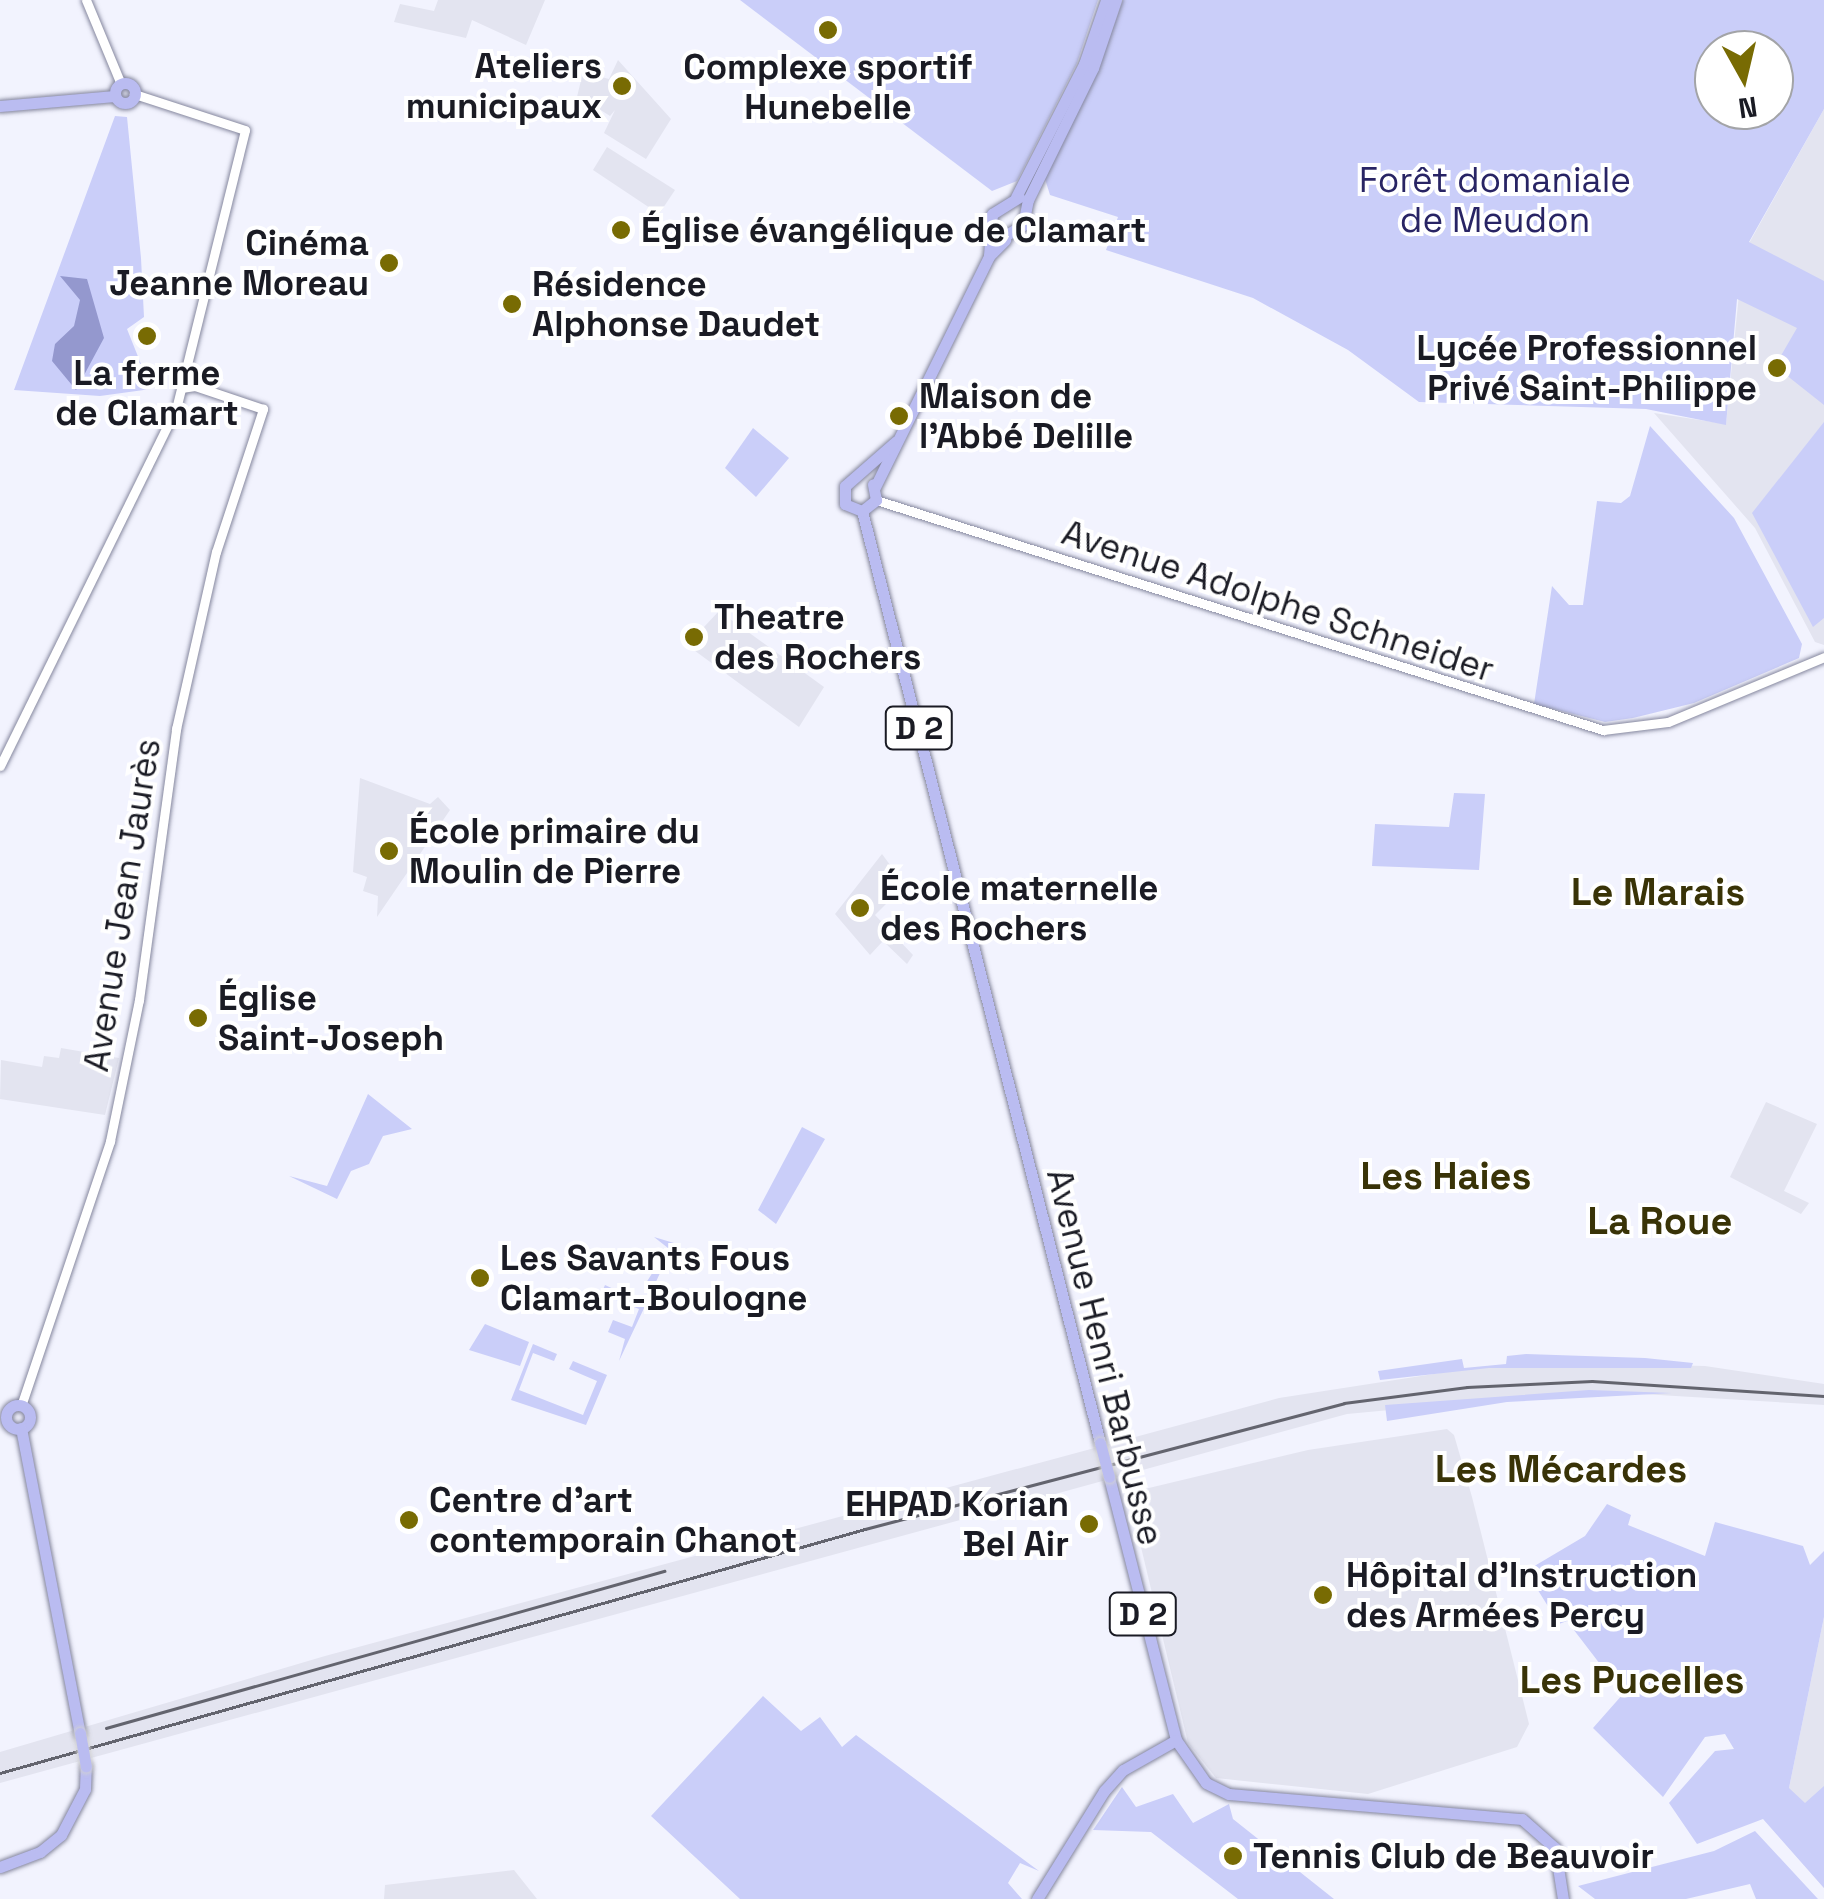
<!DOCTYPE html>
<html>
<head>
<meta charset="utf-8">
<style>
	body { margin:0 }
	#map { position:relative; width:1824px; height:1899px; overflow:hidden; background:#f2f3fe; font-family:"Space Grotesk",sans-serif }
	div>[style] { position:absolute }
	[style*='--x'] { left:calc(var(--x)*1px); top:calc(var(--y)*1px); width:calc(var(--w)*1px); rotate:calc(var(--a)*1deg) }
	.built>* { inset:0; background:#e3e4f0 }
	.green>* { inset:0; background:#cacef9 }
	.water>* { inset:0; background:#9498ce }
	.roads { filter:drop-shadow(0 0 2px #85879e) drop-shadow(0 0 2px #85879e) }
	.minor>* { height:9px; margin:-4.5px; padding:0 4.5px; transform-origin:4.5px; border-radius:4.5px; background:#fff }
	.major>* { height:11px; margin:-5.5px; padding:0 5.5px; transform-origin:5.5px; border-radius:5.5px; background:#babcf1 }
	.major>.ring { margin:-5.5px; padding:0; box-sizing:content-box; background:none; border:11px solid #babcf1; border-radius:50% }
	.rail>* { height:2.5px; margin:-1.25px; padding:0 1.25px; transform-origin:1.25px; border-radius:1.25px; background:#63646e }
	.bridges { filter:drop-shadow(0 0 2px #d1d1d3) drop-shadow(0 0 2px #d1d1d3) }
	.major-bridge>* { height:11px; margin:-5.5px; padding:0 5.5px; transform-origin:5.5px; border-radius:5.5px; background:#babcf1 }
	.dots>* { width:28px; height:28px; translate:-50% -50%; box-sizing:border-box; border:5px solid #fff; border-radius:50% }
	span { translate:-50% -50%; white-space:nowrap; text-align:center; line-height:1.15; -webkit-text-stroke:8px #fff; paint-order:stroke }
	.shield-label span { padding:2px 8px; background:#fff; border:2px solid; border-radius:8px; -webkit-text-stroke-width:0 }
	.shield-label { font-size:32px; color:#1a1b24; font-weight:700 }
	.poi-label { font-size:35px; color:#1a1b24; font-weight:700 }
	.right { translate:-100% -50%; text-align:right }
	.left { translate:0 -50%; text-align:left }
	.park-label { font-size:35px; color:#282464 }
	.street-label { font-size:35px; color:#1a1b24 }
	.neighbourhood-label { font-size:38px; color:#393307; font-weight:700 }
	.north { position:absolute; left:1694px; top:30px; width:100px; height:100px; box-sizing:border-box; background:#fff; border:2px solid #a3a4a7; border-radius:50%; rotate:172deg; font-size:28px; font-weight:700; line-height:40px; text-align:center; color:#1a1b24 }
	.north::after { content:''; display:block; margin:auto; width:35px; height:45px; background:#786b03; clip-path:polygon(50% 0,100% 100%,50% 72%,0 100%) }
</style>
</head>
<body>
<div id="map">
	<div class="built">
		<div style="clip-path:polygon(438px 0,545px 0,526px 45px,472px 20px,466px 38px,394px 22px,400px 4px,434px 11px)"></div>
		<div style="clip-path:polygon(618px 60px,671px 119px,646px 159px,604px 133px,615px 110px,610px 116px,599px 109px,588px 120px,576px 101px,583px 72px,609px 79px)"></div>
		<div style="clip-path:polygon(1824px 109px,1824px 645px,1815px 642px,1755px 528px,1654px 413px,1726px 424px,1743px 254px)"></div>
		<div style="clip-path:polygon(607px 147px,675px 190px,659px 214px,593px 170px)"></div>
		<div style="clip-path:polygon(719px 611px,824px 687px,799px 727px,687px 645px)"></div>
		<div style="clip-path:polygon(360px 778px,430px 804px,438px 797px,450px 810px,377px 917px,378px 896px,363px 891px,367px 877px,353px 872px)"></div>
		<div style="clip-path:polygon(882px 854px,905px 885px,875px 915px,913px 955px,907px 964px,883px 941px,870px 955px,835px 914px)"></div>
		<div style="clip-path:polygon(61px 1048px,119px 1058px,105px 1115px,0 1099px,1px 1060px,42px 1067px,44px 1056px,59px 1058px)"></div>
		<div style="clip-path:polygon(1766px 1102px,1817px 1124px,1784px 1191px,1809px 1203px,1801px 1214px,1730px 1177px)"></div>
		<div style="clip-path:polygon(1576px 1363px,1705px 1366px,1824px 1384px,1824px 1405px,1592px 1391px,1347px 1414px,0 1783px,0 1752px,325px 1656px,1279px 1398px,1466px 1369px)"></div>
		<div style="clip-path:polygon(1447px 1429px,1454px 1435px,1472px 1497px,1529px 1724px,1517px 1747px,1368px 1794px,1216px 1778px,1188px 1743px,1128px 1493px,1308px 1450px)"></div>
		<div style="clip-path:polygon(1824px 1617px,1824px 1888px,1763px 1818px,1789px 1788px)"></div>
		<div style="clip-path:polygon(514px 1870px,537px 1899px,384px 1899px,385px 1885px)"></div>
	</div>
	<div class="green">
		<div style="clip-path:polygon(740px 0,1098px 0,1077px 63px,1017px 181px,992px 191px)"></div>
		<div style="clip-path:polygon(evenodd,1123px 0,1824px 0,1824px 109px,1749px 242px,1824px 281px,1824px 405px,1775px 366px,1797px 328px,1737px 299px,1726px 425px,1646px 409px,1419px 402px,1348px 350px,1253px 298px,1106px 250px,1118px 217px,1050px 195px,1045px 179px,1098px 70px,1123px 0,1714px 50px,1774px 50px,1774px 110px,1714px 110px,1714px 50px)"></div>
		<div style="clip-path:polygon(115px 116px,127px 117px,141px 258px,144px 317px,127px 329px,151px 389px,100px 396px,14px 390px)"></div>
		<div style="clip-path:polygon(1824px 422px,1824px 618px,1813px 627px,1752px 513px)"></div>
		<div style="clip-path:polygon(1650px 426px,1734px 518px,1802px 644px,1799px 658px,1694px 703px,1633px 718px,1605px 722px,1534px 704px,1552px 586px,1569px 605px,1583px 605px,1597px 501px,1621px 503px,1630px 496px)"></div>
		<div style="clip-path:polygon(753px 428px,789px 458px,756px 497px,725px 468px)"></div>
		<div style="clip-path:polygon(1454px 793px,1485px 794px,1479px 870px,1372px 866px,1375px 824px,1449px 827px)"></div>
		<div style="clip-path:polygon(368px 1094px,412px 1129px,383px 1136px,369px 1164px,351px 1171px,337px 1199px,289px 1176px,327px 1186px)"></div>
		<div style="clip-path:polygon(802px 1127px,825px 1139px,776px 1224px,758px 1210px)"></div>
		<div style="clip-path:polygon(654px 1237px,674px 1243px,654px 1286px,646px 1283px,668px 1248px)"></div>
		<div style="clip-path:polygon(605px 1285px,646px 1304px,619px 1361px,625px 1339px,608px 1332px,613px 1320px,632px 1327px,639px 1309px,601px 1294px)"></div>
		<div style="clip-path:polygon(485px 1324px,529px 1342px,520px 1366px,469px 1350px)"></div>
		<div style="clip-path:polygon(533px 1344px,557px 1354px,554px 1361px,533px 1353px,519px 1390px,583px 1415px,597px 1381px,569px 1369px,573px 1361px,607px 1375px,586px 1425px,511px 1400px)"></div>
		<div style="clip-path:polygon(1526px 1354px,1645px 1358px,1693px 1363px,1691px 1368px,1489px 1368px,1380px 1380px,1378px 1371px,1462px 1359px,1464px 1368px,1506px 1364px,1507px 1356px)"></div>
		<div style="clip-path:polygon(1589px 1390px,1672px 1393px,1507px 1402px,1387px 1421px,1385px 1405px)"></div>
		<div style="clip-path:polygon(1607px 1504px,1631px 1515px,1628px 1525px,1705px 1556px,1715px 1522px,1803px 1546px,1810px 1565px,1824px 1551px,1824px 1617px,1789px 1788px,1805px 1803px,1824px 1786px,1824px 1888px,1763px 1819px,1697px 1844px,1669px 1803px,1715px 1751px,1734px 1749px,1725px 1734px,1705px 1737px,1663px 1797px,1593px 1728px,1623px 1694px,1567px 1621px,1559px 1624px,1526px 1571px,1585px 1536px)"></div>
		<div style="clip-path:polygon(763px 1696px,801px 1731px,820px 1717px,842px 1747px,856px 1735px,1039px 1871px,1020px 1863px,1008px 1883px,1022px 1899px,740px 1899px,651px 1816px)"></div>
		<div style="clip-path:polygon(1122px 1787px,1136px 1807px,1173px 1794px,1193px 1823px,1229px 1804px,1233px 1819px,1334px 1899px,1238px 1899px,1151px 1832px,1093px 1830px)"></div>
		<div style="clip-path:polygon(1755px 1831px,1818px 1899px,1756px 1899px,1750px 1884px,1686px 1899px,1595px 1899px,1578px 1886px,1714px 1851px)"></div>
	</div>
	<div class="water">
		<div style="clip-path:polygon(60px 276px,87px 279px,104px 338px,76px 390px,52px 361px,55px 344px,74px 326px,80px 300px)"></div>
	</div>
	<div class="roads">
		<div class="minor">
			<div style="--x:86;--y:0;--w:91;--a:67.4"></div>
			<div style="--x:876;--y:500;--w:763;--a:17.56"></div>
			<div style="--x:1603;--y:730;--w:65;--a:-7"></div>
			<div style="--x:1668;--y:722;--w:169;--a:-22.6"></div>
			<div style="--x:0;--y:766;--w:398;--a:-63.8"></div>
			<div style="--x:176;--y:409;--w:287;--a:-76.1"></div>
			<div style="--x:245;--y:130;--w:117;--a:-162"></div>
			<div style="--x:21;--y:1406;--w:280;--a:-71.4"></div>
			<div style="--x:110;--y:1141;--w:144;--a:-78.4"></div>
			<div style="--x:139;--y:1000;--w:274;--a:-82.2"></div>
			<div style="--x:176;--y:729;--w:181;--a:-77.3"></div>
			<div style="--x:216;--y:552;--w:151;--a:-71.8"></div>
			<div style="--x:263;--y:409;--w:72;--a:-161.3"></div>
			<div style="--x:195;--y:386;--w:14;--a:172"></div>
		</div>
		<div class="major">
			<div class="ring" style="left:115px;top:83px;width:9px;height:9px"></div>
			<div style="--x:0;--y:106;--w:115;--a:-5"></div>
			<div style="--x:1016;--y:197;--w:149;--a:-62.9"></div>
			<div style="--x:1084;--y:64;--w:68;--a:-71"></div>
			<div style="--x:1028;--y:200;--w:147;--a:-63.8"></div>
			<div style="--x:1093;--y:68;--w:72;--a:-71.3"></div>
			<div style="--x:998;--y:240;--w:29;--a:-31"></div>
			<div style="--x:1023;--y:225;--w:25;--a:-79"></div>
			<div style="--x:989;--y:256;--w:42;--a:-85.9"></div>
			<div style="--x:992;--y:214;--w:32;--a:-32"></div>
			<div style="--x:875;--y:487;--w:258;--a:-63.7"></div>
			<div style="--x:989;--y:256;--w:23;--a:-45"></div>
			<div style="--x:862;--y:511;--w:962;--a:75.67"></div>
			<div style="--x:862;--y:511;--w:18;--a:-158"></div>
			<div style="--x:845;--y:504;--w:18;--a:-90"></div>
			<div style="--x:845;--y:486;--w:67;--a:-41.3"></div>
			<div style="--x:862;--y:511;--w:18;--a:-38"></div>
			<div style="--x:876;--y:500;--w:16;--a:-101"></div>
			<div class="ring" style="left:6px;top:1405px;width:13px;height:13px"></div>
			<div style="--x:21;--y:1428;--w:311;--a:79.1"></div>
			<div style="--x:1109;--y:1477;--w:271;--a:75.7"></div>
			<div style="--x:1176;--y:1740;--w:52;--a:55.1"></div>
			<div style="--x:1206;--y:1783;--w:25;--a:26"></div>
			<div style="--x:1229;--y:1794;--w:294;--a:4.9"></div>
			<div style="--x:1522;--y:1819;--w:44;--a:41.3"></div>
			<div style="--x:1555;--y:1848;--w:52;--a:81.1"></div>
			<div style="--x:0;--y:1867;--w:43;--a:-20.6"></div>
			<div style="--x:40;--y:1852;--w:27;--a:-39"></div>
			<div style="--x:61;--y:1835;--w:52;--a:-62.4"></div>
			<div style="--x:85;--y:1789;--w:23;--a:-88"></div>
			<div style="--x:1037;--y:1899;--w:127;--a:-58.2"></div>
			<div style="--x:1104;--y:1791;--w:28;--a:-48"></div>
			<div style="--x:1123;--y:1770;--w:61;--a:-29.5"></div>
		</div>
	</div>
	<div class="rail">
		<div style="--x:106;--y:1728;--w:580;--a:-15.71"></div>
		<div style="--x:0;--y:1773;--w:899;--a:-15.75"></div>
		<div style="--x:865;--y:1529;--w:495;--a:-14.7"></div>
		<div style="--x:1344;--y:1403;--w:124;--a:-7.4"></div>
		<div style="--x:1467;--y:1387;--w:125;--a:-2.7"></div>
		<div style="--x:1592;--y:1381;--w:232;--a:3.7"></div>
	</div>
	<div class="bridges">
		<div class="major-bridge">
			<div style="--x:1100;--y:1443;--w:35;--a:75"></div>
			<div style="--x:80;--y:1733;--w:34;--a:80"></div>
		</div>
	</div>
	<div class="dots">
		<div style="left:828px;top:30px;background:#786b03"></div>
		<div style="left:622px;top:86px;background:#786b03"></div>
		<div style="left:621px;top:230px;background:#786b03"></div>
		<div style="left:389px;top:263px;background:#786b03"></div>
		<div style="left:512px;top:304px;background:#786b03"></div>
		<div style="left:147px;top:336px;background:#786b03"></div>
		<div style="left:1777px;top:368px;background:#786b03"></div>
		<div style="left:899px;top:416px;background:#786b03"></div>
		<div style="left:694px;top:637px;background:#786b03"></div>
		<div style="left:389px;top:851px;background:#786b03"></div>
		<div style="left:860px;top:908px;background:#786b03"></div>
		<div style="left:198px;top:1018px;background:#786b03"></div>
		<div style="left:480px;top:1278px;background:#786b03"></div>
		<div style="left:409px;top:1520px;background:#786b03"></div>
		<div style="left:1089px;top:1524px;background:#786b03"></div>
		<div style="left:1323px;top:1595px;background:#786b03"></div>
		<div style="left:1233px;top:1856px;background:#786b03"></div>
	</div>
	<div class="shield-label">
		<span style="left:919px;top:728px">D 2</span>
		<span style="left:1143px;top:1614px">D 2</span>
	</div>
	<div class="poi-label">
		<span class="right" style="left:602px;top:86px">Ateliers<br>municipaux</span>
		<span style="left:828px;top:87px">Complexe sportif<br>Hunebelle</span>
		<span class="left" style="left:641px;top:230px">Église évangélique de Clamart</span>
		<span class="right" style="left:369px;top:263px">Cinéma<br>Jeanne Moreau</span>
		<span class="left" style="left:532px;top:304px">Résidence<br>Alphonse Daudet</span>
		<span class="right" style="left:1757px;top:368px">Lycée Professionnel<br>Privé Saint-Philippe</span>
		<span style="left:147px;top:393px">La ferme<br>de Clamart</span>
		<span class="left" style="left:919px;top:416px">Maison de<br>l'Abbé Delille</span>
		<span class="left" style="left:714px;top:637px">Theatre<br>des Rochers</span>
		<span class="left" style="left:409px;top:851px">École primaire du<br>Moulin de Pierre</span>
		<span class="left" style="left:880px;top:908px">École maternelle<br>des Rochers</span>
		<span class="left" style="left:218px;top:1018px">Église<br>Saint-Joseph</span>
		<span class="left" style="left:500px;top:1278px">Les Savants Fous<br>Clamart-Boulogne</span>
		<span class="left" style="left:429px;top:1520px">Centre d'art<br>contemporain Chanot</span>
		<span class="right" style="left:1069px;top:1524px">EHPAD Korian<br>Bel Air</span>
		<span class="left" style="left:1346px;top:1595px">Hôpital d'Instruction<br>des Armées Percy</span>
		<span class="left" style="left:1253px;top:1856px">Tennis Club de Beauvoir</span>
	</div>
	<div class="park-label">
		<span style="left:1495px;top:200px">Forêt domaniale<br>de Meudon</span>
	</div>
	<div class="street-label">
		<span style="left:1278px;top:601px;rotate:18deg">Avenue Adolphe Schneider</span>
		<span style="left:122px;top:905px;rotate:-81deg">Avenue Jean Jaurès</span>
		<span style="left:1105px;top:1357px;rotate:76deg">Avenue Henri Barbusse</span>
	</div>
	<div class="neighbourhood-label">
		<span style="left:1658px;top:893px">Le Marais</span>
		<span style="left:1446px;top:1177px">Les Haies</span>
		<span style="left:1660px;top:1222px">La Roue</span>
		<span style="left:1561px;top:1470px">Les Mécardes</span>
		<span style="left:1632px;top:1681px">Les Pucelles</span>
	</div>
	<div class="north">N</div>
</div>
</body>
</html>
